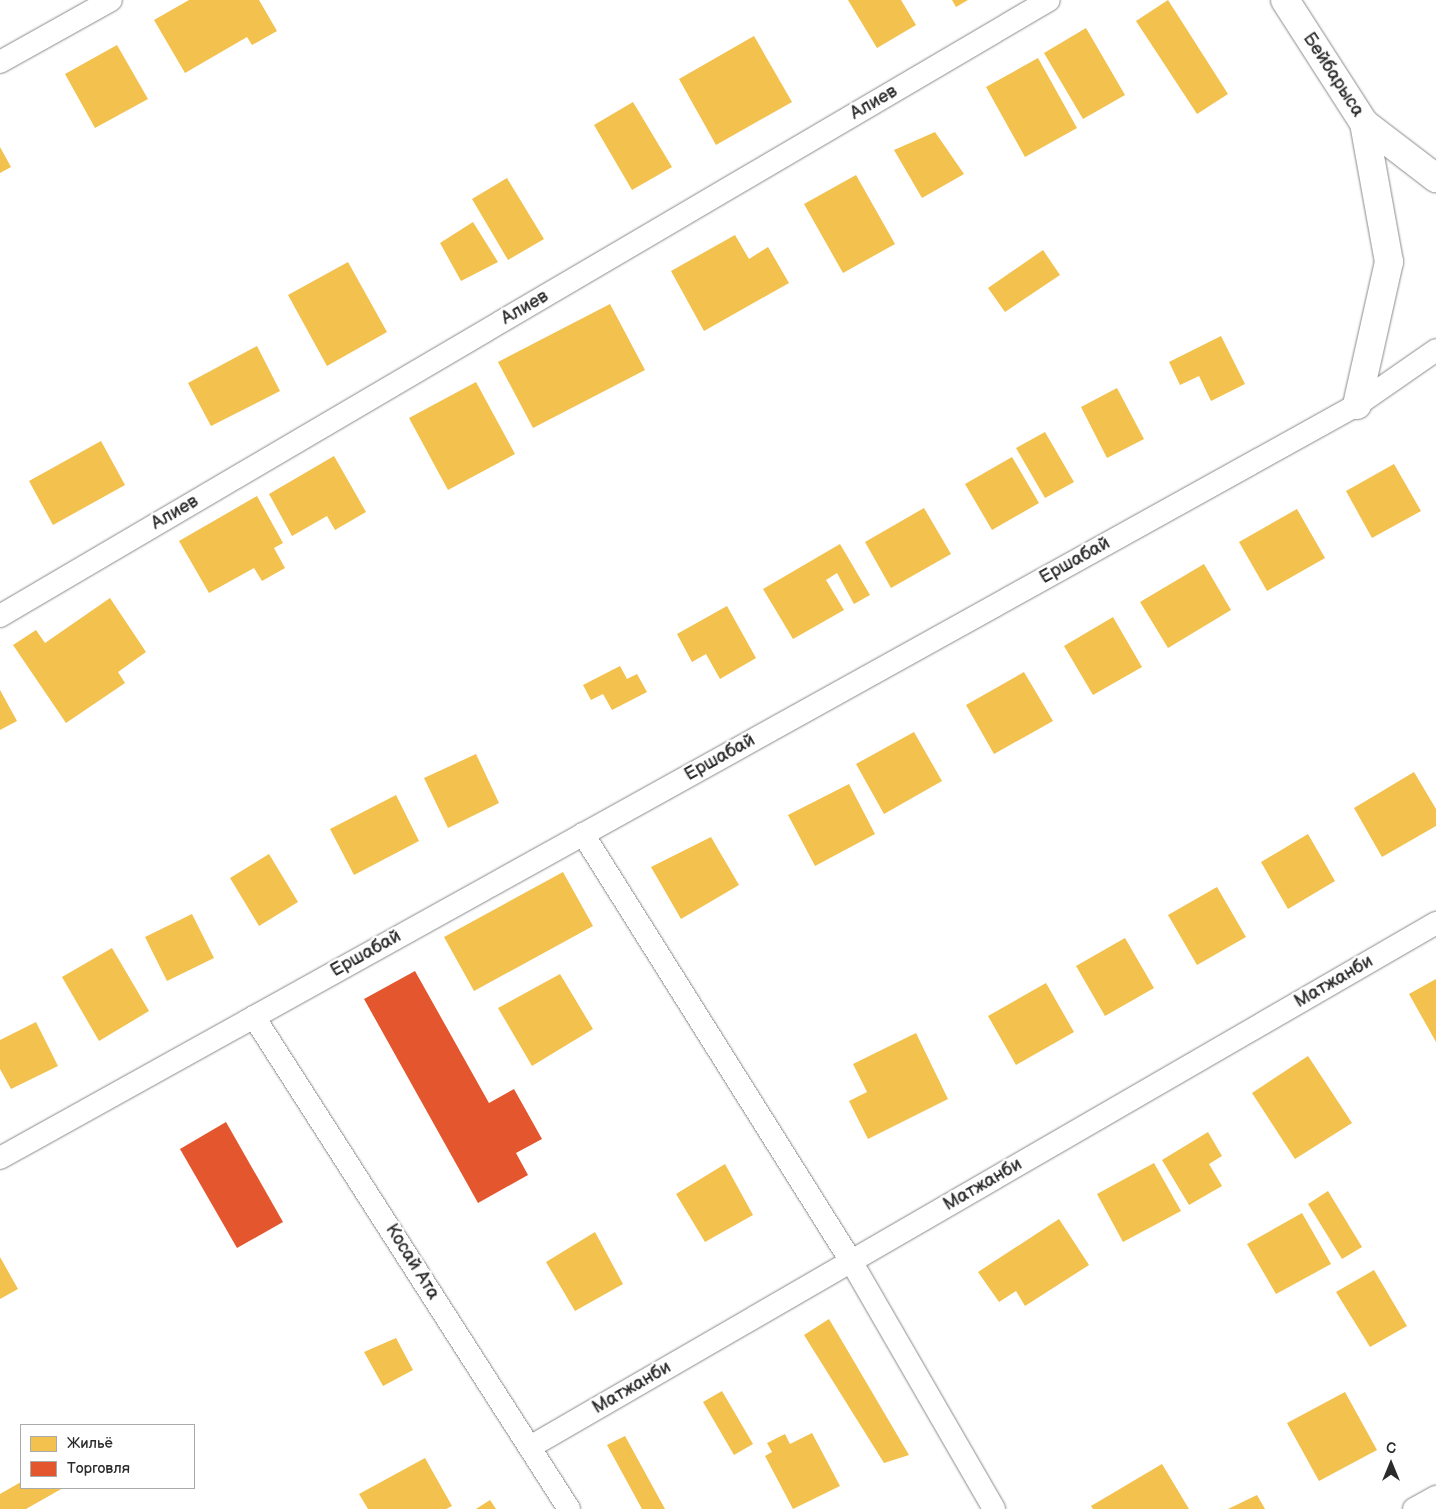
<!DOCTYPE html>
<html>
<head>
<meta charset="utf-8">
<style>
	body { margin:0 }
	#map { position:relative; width:1436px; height:1509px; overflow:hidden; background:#fff; font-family:"Balsamiq Sans",sans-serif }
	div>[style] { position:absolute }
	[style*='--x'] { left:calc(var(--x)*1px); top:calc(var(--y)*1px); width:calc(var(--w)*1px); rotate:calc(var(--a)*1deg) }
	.homes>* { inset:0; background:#f2c14e }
	.shops>* { inset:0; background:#e4572e }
	.roads { filter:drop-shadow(0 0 1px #8a8a8a) drop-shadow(0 0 1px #8a8a8a) }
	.street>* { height:22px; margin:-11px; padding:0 11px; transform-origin:11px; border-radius:11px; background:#fff }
	.secondary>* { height:28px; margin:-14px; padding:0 14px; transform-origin:14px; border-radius:14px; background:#fff }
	span { translate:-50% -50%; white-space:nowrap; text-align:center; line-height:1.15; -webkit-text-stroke:5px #fff; paint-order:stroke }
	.street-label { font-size:18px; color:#2b2b2b }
	.legend { position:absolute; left:20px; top:1424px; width:175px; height:65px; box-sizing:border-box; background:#fff; border:1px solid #aaa; margin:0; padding:6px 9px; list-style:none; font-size:15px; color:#2b2b2b }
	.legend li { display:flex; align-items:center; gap:10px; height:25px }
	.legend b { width:25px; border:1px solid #aaa }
	.north { position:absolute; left:1366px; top:1439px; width:50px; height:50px; -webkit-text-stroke:4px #fff; paint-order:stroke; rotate:0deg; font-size:14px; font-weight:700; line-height:20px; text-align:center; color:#2b2b2b }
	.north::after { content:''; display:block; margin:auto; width:18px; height:22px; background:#2b2b2b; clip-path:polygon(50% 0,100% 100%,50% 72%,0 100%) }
</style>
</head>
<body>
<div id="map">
	<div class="homes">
		<div style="clip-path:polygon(189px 0,259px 0,277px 31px,252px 45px,247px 37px,185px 73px,154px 20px)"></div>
		<div style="clip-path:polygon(848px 0,901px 0,916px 25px,877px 48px)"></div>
		<div style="clip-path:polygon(952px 0,968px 0,956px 7px)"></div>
		<div style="clip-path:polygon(1168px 0,1228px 94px,1197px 114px,1136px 21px)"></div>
		<div style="clip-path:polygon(1086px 28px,1125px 95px,1083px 119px,1044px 53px)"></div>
		<div style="clip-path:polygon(754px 36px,792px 102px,716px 145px,679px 79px)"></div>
		<div style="clip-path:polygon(117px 45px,148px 99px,95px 128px,65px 74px)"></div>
		<div style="clip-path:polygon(1038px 58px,1077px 128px,1025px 157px,986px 87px)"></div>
		<div style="clip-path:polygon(633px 102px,672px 167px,632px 190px,594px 125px)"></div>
		<div style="clip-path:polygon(935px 132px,964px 174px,922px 198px,894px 150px)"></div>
		<div style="clip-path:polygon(0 147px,11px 167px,0 173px)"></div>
		<div style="clip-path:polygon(856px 175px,895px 244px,843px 273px,804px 204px)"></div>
		<div style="clip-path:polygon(507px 178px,544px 239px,508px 260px,472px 199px)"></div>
		<div style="clip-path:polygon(473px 222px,498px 262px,461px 281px,440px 243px)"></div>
		<div style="clip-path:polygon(735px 235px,749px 259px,768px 247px,789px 283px,704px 331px,671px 271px)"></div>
		<div style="clip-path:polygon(1043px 250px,1060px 275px,1005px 312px,988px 288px)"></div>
		<div style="clip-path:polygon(348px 262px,387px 332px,327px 366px,288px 295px)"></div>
		<div style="clip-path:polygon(610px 304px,645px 370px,533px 428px,498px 362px)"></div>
		<div style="clip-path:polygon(1221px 336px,1245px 384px,1211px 401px,1199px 376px,1180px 385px,1169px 362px)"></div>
		<div style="clip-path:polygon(257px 346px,280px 391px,211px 426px,188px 383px)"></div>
		<div style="clip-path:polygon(476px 382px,515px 454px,448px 490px,409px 418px)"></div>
		<div style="clip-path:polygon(1117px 388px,1144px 439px,1107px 458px,1081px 407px)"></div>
		<div style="clip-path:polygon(1045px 432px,1074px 482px,1045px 498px,1016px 448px)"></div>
		<div style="clip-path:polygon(101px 441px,125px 485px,53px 525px,29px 481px)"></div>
		<div style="clip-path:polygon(334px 456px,366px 512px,335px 530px,327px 516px,292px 536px,269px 494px)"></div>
		<div style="clip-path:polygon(1012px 457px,1039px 503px,992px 530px,965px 484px)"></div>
		<div style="clip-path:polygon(1394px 464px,1421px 511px,1372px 538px,1346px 491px)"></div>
		<div style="clip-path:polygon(257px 496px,283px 543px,274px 548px,285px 568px,262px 581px,254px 568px,209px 593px,179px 541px)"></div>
		<div style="clip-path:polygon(924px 508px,951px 554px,891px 588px,865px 542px)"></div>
		<div style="clip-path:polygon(1297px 509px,1325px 558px,1267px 591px,1239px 542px)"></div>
		<div style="clip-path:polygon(840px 544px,870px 595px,854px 604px,837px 573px,826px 580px,844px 610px,793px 639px,763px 589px)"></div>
		<div style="clip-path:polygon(1204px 564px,1231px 610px,1168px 648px,1140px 602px)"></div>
		<div style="clip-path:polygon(110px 598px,146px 652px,118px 672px,125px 683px,66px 723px,13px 645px,36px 630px,45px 643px)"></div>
		<div style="clip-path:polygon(727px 606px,756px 658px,720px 679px,706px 654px,692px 662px,677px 634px)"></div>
		<div style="clip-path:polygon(1113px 617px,1142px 667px,1093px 695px,1064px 646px)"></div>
		<div style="clip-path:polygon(620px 666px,627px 679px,637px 674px,647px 692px,612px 710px,603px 694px,591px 700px,583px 685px)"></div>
		<div style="clip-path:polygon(1024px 672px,1053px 721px,994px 754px,966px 705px)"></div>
		<div style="clip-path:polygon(0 690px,17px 721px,0 730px)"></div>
		<div style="clip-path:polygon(914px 732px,942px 781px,884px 814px,856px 764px)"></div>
		<div style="clip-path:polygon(476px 754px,499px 803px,448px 828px,424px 778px)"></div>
		<div style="clip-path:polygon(1414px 772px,1436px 809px,1436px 826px,1382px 857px,1354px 808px)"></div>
		<div style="clip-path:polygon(849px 784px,875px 834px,815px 866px,788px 815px)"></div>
		<div style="clip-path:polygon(396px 795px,419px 841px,354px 875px,330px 829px)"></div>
		<div style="clip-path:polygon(1308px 834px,1335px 881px,1288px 909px,1261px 862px)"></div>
		<div style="clip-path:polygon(711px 837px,739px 885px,681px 919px,651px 867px)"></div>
		<div style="clip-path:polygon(269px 854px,298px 902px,259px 926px,230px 878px)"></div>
		<div style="clip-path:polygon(563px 872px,593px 926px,474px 991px,444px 937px)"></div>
		<div style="clip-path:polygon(1217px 887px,1246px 937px,1197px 965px,1168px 915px)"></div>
		<div style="clip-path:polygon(192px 914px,214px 958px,167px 981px,145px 937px)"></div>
		<div style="clip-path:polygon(1125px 938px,1154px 988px,1105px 1016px,1076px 966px)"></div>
		<div style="clip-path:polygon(112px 948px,149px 1011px,99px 1041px,62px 977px)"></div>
		<div style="clip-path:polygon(560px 974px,593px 1029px,532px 1066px,498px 1008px)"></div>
		<div style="clip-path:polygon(1436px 979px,1436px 1042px,1409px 994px)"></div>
		<div style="clip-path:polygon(1046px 983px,1074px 1032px,1016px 1065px,988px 1016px)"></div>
		<div style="clip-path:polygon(36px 1022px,58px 1066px,11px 1089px,0 1069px,0 1040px)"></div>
		<div style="clip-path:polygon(916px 1033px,948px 1099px,868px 1139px,849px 1101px,867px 1092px,853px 1064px)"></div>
		<div style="clip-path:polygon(1308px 1056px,1352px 1123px,1295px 1159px,1252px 1093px)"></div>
		<div style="clip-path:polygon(1208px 1132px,1222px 1156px,1209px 1164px,1222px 1186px,1189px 1205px,1162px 1160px)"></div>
		<div style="clip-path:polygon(1154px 1163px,1181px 1211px,1123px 1242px,1097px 1194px)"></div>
		<div style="clip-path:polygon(725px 1164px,753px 1215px,705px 1242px,676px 1194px)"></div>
		<div style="clip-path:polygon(1328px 1191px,1362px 1247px,1342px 1259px,1308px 1204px)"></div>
		<div style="clip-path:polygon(1302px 1213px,1331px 1264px,1276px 1294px,1247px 1244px)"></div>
		<div style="clip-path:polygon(1059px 1219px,1089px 1265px,1025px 1306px,1016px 1291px,999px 1302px,978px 1272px)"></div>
		<div style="clip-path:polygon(595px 1232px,623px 1284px,575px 1311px,546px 1262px)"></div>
		<div style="clip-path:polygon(0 1257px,18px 1289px,0 1299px)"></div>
		<div style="clip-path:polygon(1374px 1270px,1407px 1326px,1370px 1347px,1336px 1292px)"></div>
		<div style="clip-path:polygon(829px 1319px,909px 1455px,884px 1463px,804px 1335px)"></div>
		<div style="clip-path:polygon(396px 1338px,413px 1370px,383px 1386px,364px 1352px)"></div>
		<div style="clip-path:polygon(722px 1391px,753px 1444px,734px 1455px,703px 1402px)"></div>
		<div style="clip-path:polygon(1345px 1392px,1377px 1450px,1319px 1481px,1287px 1423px)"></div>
		<div style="clip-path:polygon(812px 1433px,840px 1486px,793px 1509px,765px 1456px,772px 1452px,767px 1443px,785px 1434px,790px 1444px)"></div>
		<div style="clip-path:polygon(625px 1436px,665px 1509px,642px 1509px,607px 1445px)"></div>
		<div style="clip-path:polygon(425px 1458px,452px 1506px,446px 1509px,368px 1509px,359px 1494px)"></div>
		<div style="clip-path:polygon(1162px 1464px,1189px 1509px,1093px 1509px,1091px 1506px)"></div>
		<div style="clip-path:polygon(21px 1482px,21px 1488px,63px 1488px,26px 1509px,0 1509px,0 1494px)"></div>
		<div style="clip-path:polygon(1257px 1495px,1265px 1509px,1228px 1509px)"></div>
		<div style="clip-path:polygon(490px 1500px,496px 1509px,476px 1509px)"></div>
	</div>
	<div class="shops">
		<div style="clip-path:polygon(415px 971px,489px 1103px,514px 1089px,542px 1139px,516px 1153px,528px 1175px,478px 1203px,364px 999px)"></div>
		<div style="clip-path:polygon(226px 1122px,283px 1222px,237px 1248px,180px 1149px)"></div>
	</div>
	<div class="roads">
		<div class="street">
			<div style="--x:0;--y:62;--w:127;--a:-29.2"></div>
			<div style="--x:0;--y:616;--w:1216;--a:-30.42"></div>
			<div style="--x:583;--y:834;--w:504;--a:57.89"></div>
			<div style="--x:851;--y:1261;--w:286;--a:60"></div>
			<div style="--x:254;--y:1017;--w:584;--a:57.37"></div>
			<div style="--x:0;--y:1158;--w:1552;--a:-29.03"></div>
			<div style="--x:1357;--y:405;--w:96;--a:-34.8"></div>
			<div style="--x:530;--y:1447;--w:1047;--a:-30.04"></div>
			<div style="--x:1414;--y:1509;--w:25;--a:-29"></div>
		</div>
		<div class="secondary">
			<div style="--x:1285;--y:0;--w:146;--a:57.3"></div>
			<div style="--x:1364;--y:123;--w:91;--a:37.4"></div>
			<div style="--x:1357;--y:405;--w:147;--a:-77.4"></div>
			<div style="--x:1389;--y:262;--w:141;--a:-100.2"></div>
		</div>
	</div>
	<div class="street-label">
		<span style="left:1333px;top:75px;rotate:57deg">Бейбарыса</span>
		<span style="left:874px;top:103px;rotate:-30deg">Алиев</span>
		<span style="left:525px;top:308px;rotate:-30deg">Алиев</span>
		<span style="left:175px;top:513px;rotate:-30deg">Алиев</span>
		<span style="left:1075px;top:561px;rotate:-29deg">Ершабай</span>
		<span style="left:720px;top:758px;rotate:-29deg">Ершабай</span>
		<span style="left:366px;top:954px;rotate:-29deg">Ершабай</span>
		<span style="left:1334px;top:982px;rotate:-30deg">Матжанби</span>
		<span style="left:983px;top:1185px;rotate:-30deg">Матжанби</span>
		<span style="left:412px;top:1262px;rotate:58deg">Косай Ата</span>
		<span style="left:632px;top:1388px;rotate:-30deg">Матжанби</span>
	</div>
	<ul class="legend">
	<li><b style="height:14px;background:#f2c14e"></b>Жильё</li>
	<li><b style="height:14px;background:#e4572e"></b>Торговля</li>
	</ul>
	<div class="north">С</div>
</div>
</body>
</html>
